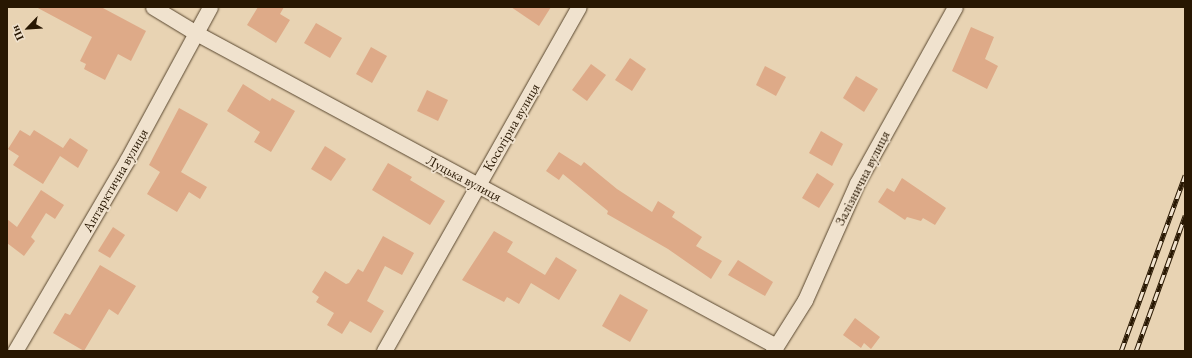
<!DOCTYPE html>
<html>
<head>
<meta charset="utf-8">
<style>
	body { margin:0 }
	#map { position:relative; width:1192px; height:358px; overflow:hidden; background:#e8d3b3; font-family:"EB Garamond",serif }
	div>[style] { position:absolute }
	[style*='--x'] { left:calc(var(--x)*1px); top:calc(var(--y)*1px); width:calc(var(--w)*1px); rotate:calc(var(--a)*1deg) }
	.building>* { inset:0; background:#deaa88 }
	.roads { filter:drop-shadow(0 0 1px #58462e) drop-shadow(0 0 1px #58462e) }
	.minor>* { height:15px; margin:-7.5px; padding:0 7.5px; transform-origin:7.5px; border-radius:7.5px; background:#f0e2ce }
	.rail>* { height:4.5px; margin-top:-2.25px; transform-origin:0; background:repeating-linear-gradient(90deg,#f0e2ce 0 9px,#281702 0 18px); box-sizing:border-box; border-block:1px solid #281702 }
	span { translate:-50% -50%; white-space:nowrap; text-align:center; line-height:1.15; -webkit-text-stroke:3.5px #f0e2ce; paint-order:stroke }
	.street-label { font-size:14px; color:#281702 }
	.frame { position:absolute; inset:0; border:8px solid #281702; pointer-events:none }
	.north { position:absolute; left:8px; top:8px; width:40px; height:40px; -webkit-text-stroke:3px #f0e2ce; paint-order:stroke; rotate:245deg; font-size:11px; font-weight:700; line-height:16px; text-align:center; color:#281702 }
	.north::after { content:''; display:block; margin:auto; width:14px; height:18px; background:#281702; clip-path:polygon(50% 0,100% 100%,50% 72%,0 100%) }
</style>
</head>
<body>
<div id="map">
	<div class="building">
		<div style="clip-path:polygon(36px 7px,101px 7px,146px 31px,131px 61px,118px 54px,105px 80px,84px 69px,86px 64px,80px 61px,92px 37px)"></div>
		<div style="clip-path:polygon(258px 7px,284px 7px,280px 14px,290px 20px,276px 43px,247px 25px)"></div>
		<div style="clip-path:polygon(511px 7px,551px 7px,539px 26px)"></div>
		<div style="clip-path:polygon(316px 23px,342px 38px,330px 58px,304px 43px)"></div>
		<div style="clip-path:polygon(971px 27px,994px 37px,985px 59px,998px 66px,987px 89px,952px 71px)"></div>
		<div style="clip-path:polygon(371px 47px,387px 56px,372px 83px,356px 74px)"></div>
		<div style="clip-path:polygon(630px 58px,646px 69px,632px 91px,615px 80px)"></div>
		<div style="clip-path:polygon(591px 64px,606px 75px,587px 101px,572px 90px)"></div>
		<div style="clip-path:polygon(765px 66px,786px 77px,776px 96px,756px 85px)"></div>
		<div style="clip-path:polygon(856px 76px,878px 89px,864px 112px,843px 98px)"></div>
		<div style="clip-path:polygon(243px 84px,270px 101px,272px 98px,295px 111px,271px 152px,254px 142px,260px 132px,227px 111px)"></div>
		<div style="clip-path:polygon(427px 90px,448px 100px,438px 121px,417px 111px)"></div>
		<div style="clip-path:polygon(179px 108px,208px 124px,181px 172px,207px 187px,200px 199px,189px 192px,177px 212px,147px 194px,160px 172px,149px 165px)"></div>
		<div style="clip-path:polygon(20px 130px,30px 136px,34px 130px,63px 148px,70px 138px,88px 150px,78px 168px,60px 156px,43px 184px,13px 165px,19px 156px,8px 149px)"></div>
		<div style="clip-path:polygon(821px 131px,843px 144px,832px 166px,809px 153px)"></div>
		<div style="clip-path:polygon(325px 146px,346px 159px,331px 181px,311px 169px)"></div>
		<div style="clip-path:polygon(559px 152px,581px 166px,584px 162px,617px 189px,652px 212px,658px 201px,675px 212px,672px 217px,702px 237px,696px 246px,722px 261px,711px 279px,668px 249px,607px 214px,608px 211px,563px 174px,559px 180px,546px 171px)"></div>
		<div style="clip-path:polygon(388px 163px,412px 177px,410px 180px,445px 201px,430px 225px,372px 190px)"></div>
		<div style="clip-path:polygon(817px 173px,834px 184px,819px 208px,802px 198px)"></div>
		<div style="clip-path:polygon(902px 178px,946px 208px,935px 225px,923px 218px,921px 221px,907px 217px,905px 220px,878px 202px,887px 188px,894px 192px)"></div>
		<div style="clip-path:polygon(41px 190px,64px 205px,55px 219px,46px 213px,31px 237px,35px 241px,24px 256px,7px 243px,7px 219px,17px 227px)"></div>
		<div style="clip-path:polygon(113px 227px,125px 235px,110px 258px,98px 251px)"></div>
		<div style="clip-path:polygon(494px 231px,513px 242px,507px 252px,545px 275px,556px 257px,577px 270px,559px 300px,531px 283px,519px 304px,507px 297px,504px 302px,462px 280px)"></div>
		<div style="clip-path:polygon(383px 236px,414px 253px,402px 275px,385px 266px,367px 301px,384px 311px,371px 333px,350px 321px,342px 334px,327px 325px,334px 313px,316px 302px,319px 297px,312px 292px,325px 271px,346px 284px,349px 283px,358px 269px,363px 272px)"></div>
		<div style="clip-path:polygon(738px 260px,773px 282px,765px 296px,728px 275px)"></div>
		<div style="clip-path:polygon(100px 265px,136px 286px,118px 315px,109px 309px,84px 351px,53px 333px,65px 313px,70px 315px)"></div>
		<div style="clip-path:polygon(620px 294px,648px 310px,630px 342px,602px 326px)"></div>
		<div style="clip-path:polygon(855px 318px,880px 337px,871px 349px,864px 343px,861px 348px,843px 335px)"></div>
	</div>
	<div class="roads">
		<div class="minor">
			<div style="--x:153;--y:7;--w:50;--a:31.2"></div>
			<div style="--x:196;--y:33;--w:659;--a:28.35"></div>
			<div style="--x:15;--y:351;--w:221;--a:-59.6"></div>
			<div style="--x:127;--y:160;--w:174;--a:-61.5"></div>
			<div style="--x:384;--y:351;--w:395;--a:-60.5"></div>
			<div style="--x:773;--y:351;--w:60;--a:-57.9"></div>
			<div style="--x:805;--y:300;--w:128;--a:-66"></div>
			<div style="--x:857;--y:183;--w:201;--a:-60.9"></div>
		</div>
	</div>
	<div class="rail">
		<div style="--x:1121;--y:351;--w:187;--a:-70"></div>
		<div style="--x:1136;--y:351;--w:144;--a:-70.1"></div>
	</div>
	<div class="street-label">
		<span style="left:511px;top:127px;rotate:-60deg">Косогірна вулиця</span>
		<span style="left:464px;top:178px;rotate:28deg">Луцька вулиця</span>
		<span style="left:862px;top:178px;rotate:-63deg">Залізнична вулиця</span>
		<span style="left:115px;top:180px;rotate:-60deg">Антарктична вулиця</span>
	</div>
	<div class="frame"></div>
	<div class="north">Пн</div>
</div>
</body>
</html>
